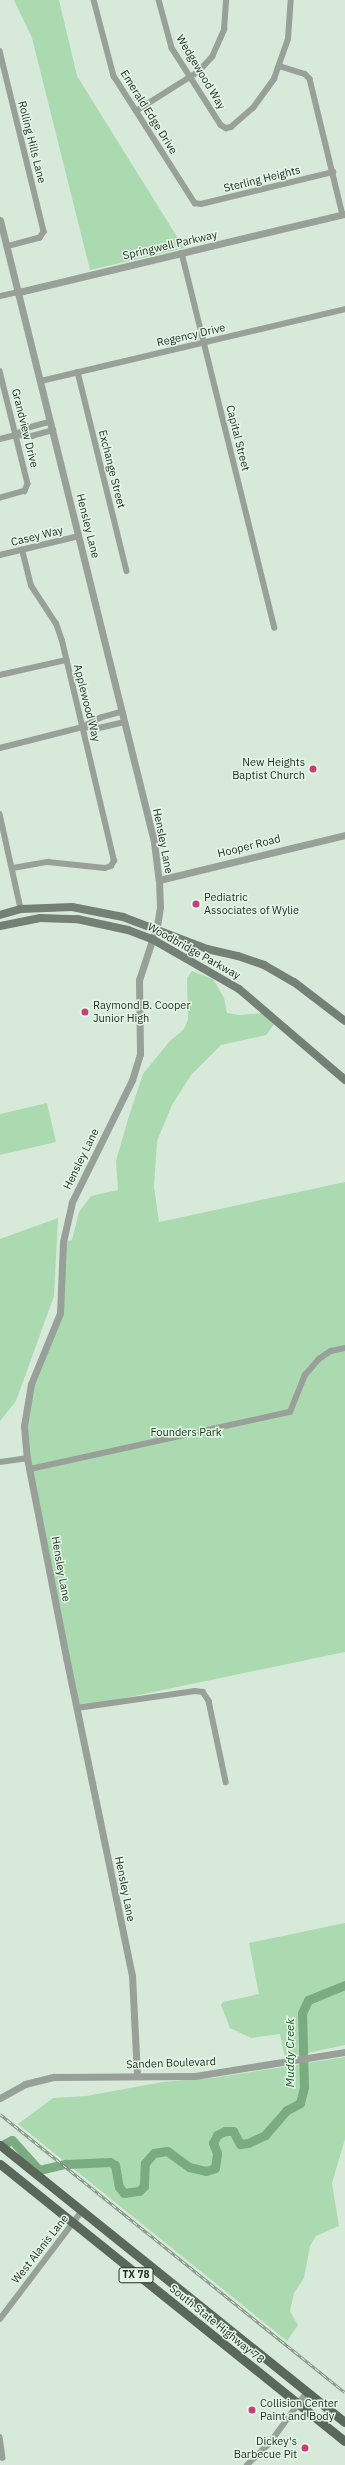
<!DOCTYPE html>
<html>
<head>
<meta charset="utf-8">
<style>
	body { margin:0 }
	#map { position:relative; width:345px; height:2465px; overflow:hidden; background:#d7e9d9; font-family:"IBM Plex Sans",sans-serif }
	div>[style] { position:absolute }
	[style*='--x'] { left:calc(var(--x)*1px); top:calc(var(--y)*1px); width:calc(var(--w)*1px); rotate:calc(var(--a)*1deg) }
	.green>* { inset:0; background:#abdab1 }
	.river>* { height:9px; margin:-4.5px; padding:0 4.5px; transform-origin:4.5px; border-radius:4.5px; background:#79ac80 }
	.minor>* { height:5.5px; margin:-2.75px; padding:0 2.75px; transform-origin:2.75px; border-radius:2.75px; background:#98a099 }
	.tertiary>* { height:7px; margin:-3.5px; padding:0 3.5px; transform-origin:3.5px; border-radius:3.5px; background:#98a099 }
	.secondary>* { height:8px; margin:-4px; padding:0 4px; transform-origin:4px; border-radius:4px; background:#747f75 }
	.primary>* { height:9px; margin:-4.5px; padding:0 4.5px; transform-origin:4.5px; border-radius:4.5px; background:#5a685c }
	.rail>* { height:3px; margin-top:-1.5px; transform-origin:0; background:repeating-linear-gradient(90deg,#e4f7e6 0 4.5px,#869388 0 9px); box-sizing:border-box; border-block:1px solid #869388 }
	.dots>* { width:11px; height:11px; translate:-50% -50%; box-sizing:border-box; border:2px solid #e4f7e6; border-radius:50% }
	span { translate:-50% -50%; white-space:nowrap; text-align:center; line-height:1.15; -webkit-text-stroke:3px #e4f7e6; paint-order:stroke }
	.shield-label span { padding:1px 3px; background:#e4f7e6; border:1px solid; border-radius:3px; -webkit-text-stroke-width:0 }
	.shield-label { font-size:10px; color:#262d27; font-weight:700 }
	.street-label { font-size:11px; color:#262d27 }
	.poi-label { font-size:11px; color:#262d27 }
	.right { translate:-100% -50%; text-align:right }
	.left { translate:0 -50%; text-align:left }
	.park-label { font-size:11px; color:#103719 }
	.water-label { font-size:12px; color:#175025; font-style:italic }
</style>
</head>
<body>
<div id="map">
	<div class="green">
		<div style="clip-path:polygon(14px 0,59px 0,77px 76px,184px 248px,90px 270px,32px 38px)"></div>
		<div style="clip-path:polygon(192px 971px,213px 979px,224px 998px,227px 1013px,240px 1015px,263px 1013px,275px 1023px,266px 1035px,221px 1045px,191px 1075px,172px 1105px,157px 1141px,154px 1187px,159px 1222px,345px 1182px,345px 1652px,77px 1708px,24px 1426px,37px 1369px,57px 1319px,63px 1242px,72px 1240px,79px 1212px,91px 1196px,118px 1190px,116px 1161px,128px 1119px,143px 1074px,169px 1042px,184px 1029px,188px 1019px,187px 978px)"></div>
		<div style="clip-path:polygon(47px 1103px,56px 1142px,0 1155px,0 1114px)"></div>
		<div style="clip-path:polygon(58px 1218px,54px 1296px,16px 1401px,0 1421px,0 1239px)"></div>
		<div style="clip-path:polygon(345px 1923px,345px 2045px,285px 2058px,280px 2034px,251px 2038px,230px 2028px,221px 2005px,223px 2002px,259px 1994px,249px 1943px)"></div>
		<div style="clip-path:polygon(345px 2057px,345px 2139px,332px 2183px,339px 2226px,316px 2236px,310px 2246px,304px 2278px,294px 2293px,290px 2311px,298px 2325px,287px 2341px,18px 2124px,53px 2098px,86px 2096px,163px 2082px,213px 2078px)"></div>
	</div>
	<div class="river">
		<div style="--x:0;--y:2146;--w:13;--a:-27"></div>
		<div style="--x:12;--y:2140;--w:40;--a:48"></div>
		<div style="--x:39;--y:2170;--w:28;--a:-13"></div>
		<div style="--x:66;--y:2164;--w:44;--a:-2.6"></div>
		<div style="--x:110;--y:2162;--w:6;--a:31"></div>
		<div style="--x:115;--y:2165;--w:22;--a:80"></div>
		<div style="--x:119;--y:2187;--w:8;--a:50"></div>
		<div style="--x:124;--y:2193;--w:15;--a:-8"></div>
		<div style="--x:139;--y:2191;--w:7;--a:-45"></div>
		<div style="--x:144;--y:2186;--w:23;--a:-88"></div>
		<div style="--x:145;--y:2163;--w:13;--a:-48"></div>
		<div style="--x:154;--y:2153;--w:13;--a:-9"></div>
		<div style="--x:167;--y:2151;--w:27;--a:36"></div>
		<div style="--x:189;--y:2167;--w:17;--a:13"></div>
		<div style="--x:206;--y:2171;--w:9;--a:-18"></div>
		<div style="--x:215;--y:2168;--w:15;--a:-82"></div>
		<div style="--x:217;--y:2153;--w:11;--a:-112"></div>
		<div style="--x:213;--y:2143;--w:9;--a:-63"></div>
		<div style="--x:217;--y:2135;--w:9;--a:-27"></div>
		<div style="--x:225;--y:2131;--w:8;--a:0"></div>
		<div style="--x:233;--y:2131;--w:15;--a:62"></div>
		<div style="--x:240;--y:2144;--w:8;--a:-7"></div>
		<div style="--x:248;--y:2143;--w:19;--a:-25"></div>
		<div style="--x:265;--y:2135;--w:33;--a:-49"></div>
		<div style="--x:287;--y:2110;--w:15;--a:-28"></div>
		<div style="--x:300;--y:2103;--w:16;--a:-76"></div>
		<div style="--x:304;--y:2087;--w:74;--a:-91.5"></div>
		<div style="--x:302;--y:2013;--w:14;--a:-65"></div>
		<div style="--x:308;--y:2000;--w:40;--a:-22"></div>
	</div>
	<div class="minor">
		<div style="--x:94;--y:0;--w:79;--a:75.3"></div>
		<div style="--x:114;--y:76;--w:151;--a:57.5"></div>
		<div style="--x:195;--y:203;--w:6;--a:9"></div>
		<div style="--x:201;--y:204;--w:136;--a:-13.6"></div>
		<div style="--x:159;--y:0;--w:50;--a:74.8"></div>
		<div style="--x:172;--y:48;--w:91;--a:57.5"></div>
		<div style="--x:221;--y:125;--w:6;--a:31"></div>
		<div style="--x:226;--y:128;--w:5;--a:-11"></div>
		<div style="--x:231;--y:127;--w:29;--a:-41"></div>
		<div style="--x:253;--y:108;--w:36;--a:-54"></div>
		<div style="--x:274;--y:79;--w:42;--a:-70.7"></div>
		<div style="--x:288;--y:39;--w:39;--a:-86"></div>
		<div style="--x:0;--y:51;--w:186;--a:76.3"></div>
		<div style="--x:44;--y:232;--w:7;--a:124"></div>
		<div style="--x:40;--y:238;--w:34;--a:165"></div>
		<div style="--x:279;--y:66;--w:27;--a:17"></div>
		<div style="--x:305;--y:74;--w:7;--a:45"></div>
		<div style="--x:310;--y:79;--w:140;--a:76.4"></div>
		<div style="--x:136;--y:111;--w:73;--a:-32.2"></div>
		<div style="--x:198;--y:72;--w:21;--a:-47"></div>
		<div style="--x:212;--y:57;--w:30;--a:-66"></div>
		<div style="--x:224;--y:30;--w:30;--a:-86"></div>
		<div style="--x:182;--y:253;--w:386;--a:76.1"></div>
		<div style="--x:0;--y:296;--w:19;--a:-12"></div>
		<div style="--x:0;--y:371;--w:116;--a:76.1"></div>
		<div style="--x:28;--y:484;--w:8;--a:113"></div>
		<div style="--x:25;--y:491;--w:26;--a:164"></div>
		<div style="--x:78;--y:372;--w:205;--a:76.2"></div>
		<div style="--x:41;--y:381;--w:312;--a:-13.3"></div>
		<div style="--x:51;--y:422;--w:24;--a:165"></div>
		<div style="--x:28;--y:428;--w:14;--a:150"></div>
		<div style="--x:16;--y:435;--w:16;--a:4"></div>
		<div style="--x:32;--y:436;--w:22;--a:-16"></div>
		<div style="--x:0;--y:439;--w:16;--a:-14"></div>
		<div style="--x:0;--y:555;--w:81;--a:-13.5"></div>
		<div style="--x:0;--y:675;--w:68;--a:-12.8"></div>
		<div style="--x:122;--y:712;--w:22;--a:164"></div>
		<div style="--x:101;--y:718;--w:20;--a:153"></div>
		<div style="--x:83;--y:727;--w:16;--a:4"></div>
		<div style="--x:99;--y:728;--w:26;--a:-13"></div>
		<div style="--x:0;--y:748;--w:86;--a:-14.2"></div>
		<div style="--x:0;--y:814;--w:97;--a:77.5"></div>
		<div style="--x:13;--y:868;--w:36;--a:-10"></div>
		<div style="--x:48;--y:862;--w:57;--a:6"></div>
		<div style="--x:105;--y:868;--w:6;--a:-18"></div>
		<div style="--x:111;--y:866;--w:6;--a:-59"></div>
		<div style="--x:114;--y:861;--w:226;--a:-103.3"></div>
		<div style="--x:62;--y:641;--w:18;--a:-109"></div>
		<div style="--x:56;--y:624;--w:45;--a:-123.3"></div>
		<div style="--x:31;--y:586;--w:37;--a:-104"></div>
		<div style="--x:0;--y:1462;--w:27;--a:-8"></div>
		<div style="--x:30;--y:1469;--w:266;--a:-12.4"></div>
		<div style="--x:290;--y:1412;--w:40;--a:-68"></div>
		<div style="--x:305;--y:1375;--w:21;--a:-49"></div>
		<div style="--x:319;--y:1359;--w:14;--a:-34"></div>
		<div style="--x:331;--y:1351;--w:14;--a:-12"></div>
		<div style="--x:77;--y:1708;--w:119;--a:-8.2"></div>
		<div style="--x:195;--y:1691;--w:8;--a:7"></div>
		<div style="--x:203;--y:1692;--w:11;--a:56"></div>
		<div style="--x:209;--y:1701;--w:83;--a:78.1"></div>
		<div style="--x:0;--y:2319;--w:136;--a:-52.8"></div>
		<div style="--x:0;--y:2437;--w:21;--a:82"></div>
		<div style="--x:247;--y:2465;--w:30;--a:-44"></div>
		<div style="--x:269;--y:2444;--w:64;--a:-53.8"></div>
	</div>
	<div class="tertiary">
		<div style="--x:0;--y:220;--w:641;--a:76.09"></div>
		<div style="--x:154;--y:842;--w:38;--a:83"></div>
		<div style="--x:159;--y:880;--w:27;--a:88"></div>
		<div style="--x:160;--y:907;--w:18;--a:99"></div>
		<div style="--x:157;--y:925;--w:58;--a:108.1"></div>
		<div style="--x:139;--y:980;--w:74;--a:89.2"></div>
		<div style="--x:140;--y:1054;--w:27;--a:107"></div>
		<div style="--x:132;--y:1080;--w:136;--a:116.2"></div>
		<div style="--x:72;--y:1202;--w:41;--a:102.7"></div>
		<div style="--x:63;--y:1242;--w:71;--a:92.4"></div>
		<div style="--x:60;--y:1313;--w:77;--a:112.2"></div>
		<div style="--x:31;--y:1384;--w:43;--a:99.5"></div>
		<div style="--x:24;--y:1426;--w:32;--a:85"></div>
		<div style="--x:27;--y:1458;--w:203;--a:78.9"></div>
		<div style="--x:66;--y:1657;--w:326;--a:78.3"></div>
		<div style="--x:132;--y:1976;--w:100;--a:87.1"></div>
		<div style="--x:19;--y:292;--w:335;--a:-13.5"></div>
		<div style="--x:159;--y:880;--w:191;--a:-13.6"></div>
		<div style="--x:0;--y:2098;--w:29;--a:-29"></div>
		<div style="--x:25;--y:2084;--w:30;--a:-14"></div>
		<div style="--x:54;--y:2077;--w:141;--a:-0.4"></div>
		<div style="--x:195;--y:2076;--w:152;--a:-9.1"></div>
	</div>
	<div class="secondary">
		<div style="--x:0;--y:915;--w:22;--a:-16"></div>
		<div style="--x:21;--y:909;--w:51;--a:-2.2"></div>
		<div style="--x:72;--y:907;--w:52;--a:11.1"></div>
		<div style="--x:123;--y:917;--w:90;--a:20.9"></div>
		<div style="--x:207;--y:949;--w:32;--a:13"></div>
		<div style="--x:238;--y:956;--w:28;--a:19"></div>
		<div style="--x:264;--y:965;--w:34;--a:30"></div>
		<div style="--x:294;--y:982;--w:64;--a:37.4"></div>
		<div style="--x:0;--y:926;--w:41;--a:-11.3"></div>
		<div style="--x:40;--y:918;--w:37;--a:2"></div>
		<div style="--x:77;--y:919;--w:52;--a:12.2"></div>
		<div style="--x:128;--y:930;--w:26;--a:21"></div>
		<div style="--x:152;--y:939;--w:100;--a:29.9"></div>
		<div style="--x:239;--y:989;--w:140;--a:40.6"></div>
	</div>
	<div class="primary">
		<div style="--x:0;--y:2145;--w:442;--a:38.8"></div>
		<div style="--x:0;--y:2164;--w:442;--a:38.8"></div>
	</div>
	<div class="rail">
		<div style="--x:0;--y:2114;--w:443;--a:38.9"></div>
	</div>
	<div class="dots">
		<div style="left:313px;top:769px;background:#c73e78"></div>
		<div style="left:196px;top:904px;background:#c73e78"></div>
		<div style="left:85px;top:1012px;background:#c73e78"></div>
		<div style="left:252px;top:2410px;background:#c73e78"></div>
		<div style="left:305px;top:2448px;background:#c73e78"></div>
	</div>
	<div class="shield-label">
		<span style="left:136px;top:2275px">TX 78</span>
	</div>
	<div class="street-label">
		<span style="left:201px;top:72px;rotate:59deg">Wedgewood Way</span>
		<span style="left:149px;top:112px;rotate:58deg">Emerald Edge Drive</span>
		<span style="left:32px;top:142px;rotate:76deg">Rolling Hills Lane</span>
		<span style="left:262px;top:179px;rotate:-14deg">Sterling Heights</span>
		<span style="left:170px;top:245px;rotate:-13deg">Springwell Parkway</span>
		<span style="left:191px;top:335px;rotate:-13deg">Regency Drive</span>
		<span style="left:25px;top:428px;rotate:76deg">Grandview Drive</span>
		<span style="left:238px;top:438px;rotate:76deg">Capital Street</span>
		<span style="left:112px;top:469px;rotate:76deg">Exchange Street</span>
		<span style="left:88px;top:526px;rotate:76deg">Hensley Lane</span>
		<span style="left:37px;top:536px;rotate:-14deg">Casey Way</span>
		<span style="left:87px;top:703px;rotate:76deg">Applewood Way</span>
		<span style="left:163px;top:841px;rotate:79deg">Hensley Lane</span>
		<span style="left:249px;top:846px;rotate:-14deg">Hooper Road</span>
		<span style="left:194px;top:951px;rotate:29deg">Woodbridge Parkway</span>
		<span style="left:81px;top:1159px;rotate:-64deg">Hensley Lane</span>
		<span style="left:61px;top:1569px;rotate:80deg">Hensley Lane</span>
		<span style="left:125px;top:1889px;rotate:79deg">Hensley Lane</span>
		<span style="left:171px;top:2063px;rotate:-2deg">Sanden Boulevard</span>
		<span style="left:40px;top:2249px;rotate:-52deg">West Alanis Lane</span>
		<span style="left:217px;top:2324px;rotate:39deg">South State Highway 78</span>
	</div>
	<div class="poi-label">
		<span class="right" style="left:305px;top:769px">New Heights<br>Baptist Church</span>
		<span class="left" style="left:204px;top:904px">Pediatric<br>Associates of Wylie</span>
		<span class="left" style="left:93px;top:1012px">Raymond B. Cooper<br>Junior High</span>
		<span class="left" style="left:260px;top:2410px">Collision Center<br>Paint and Body</span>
		<span class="right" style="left:297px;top:2448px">Dickey's<br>Barbecue Pit</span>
	</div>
	<div class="park-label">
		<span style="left:186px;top:1432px">Founders Park</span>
	</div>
	<div class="water-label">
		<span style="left:290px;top:2053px;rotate:-90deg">Muddy Creek</span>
	</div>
</div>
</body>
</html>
